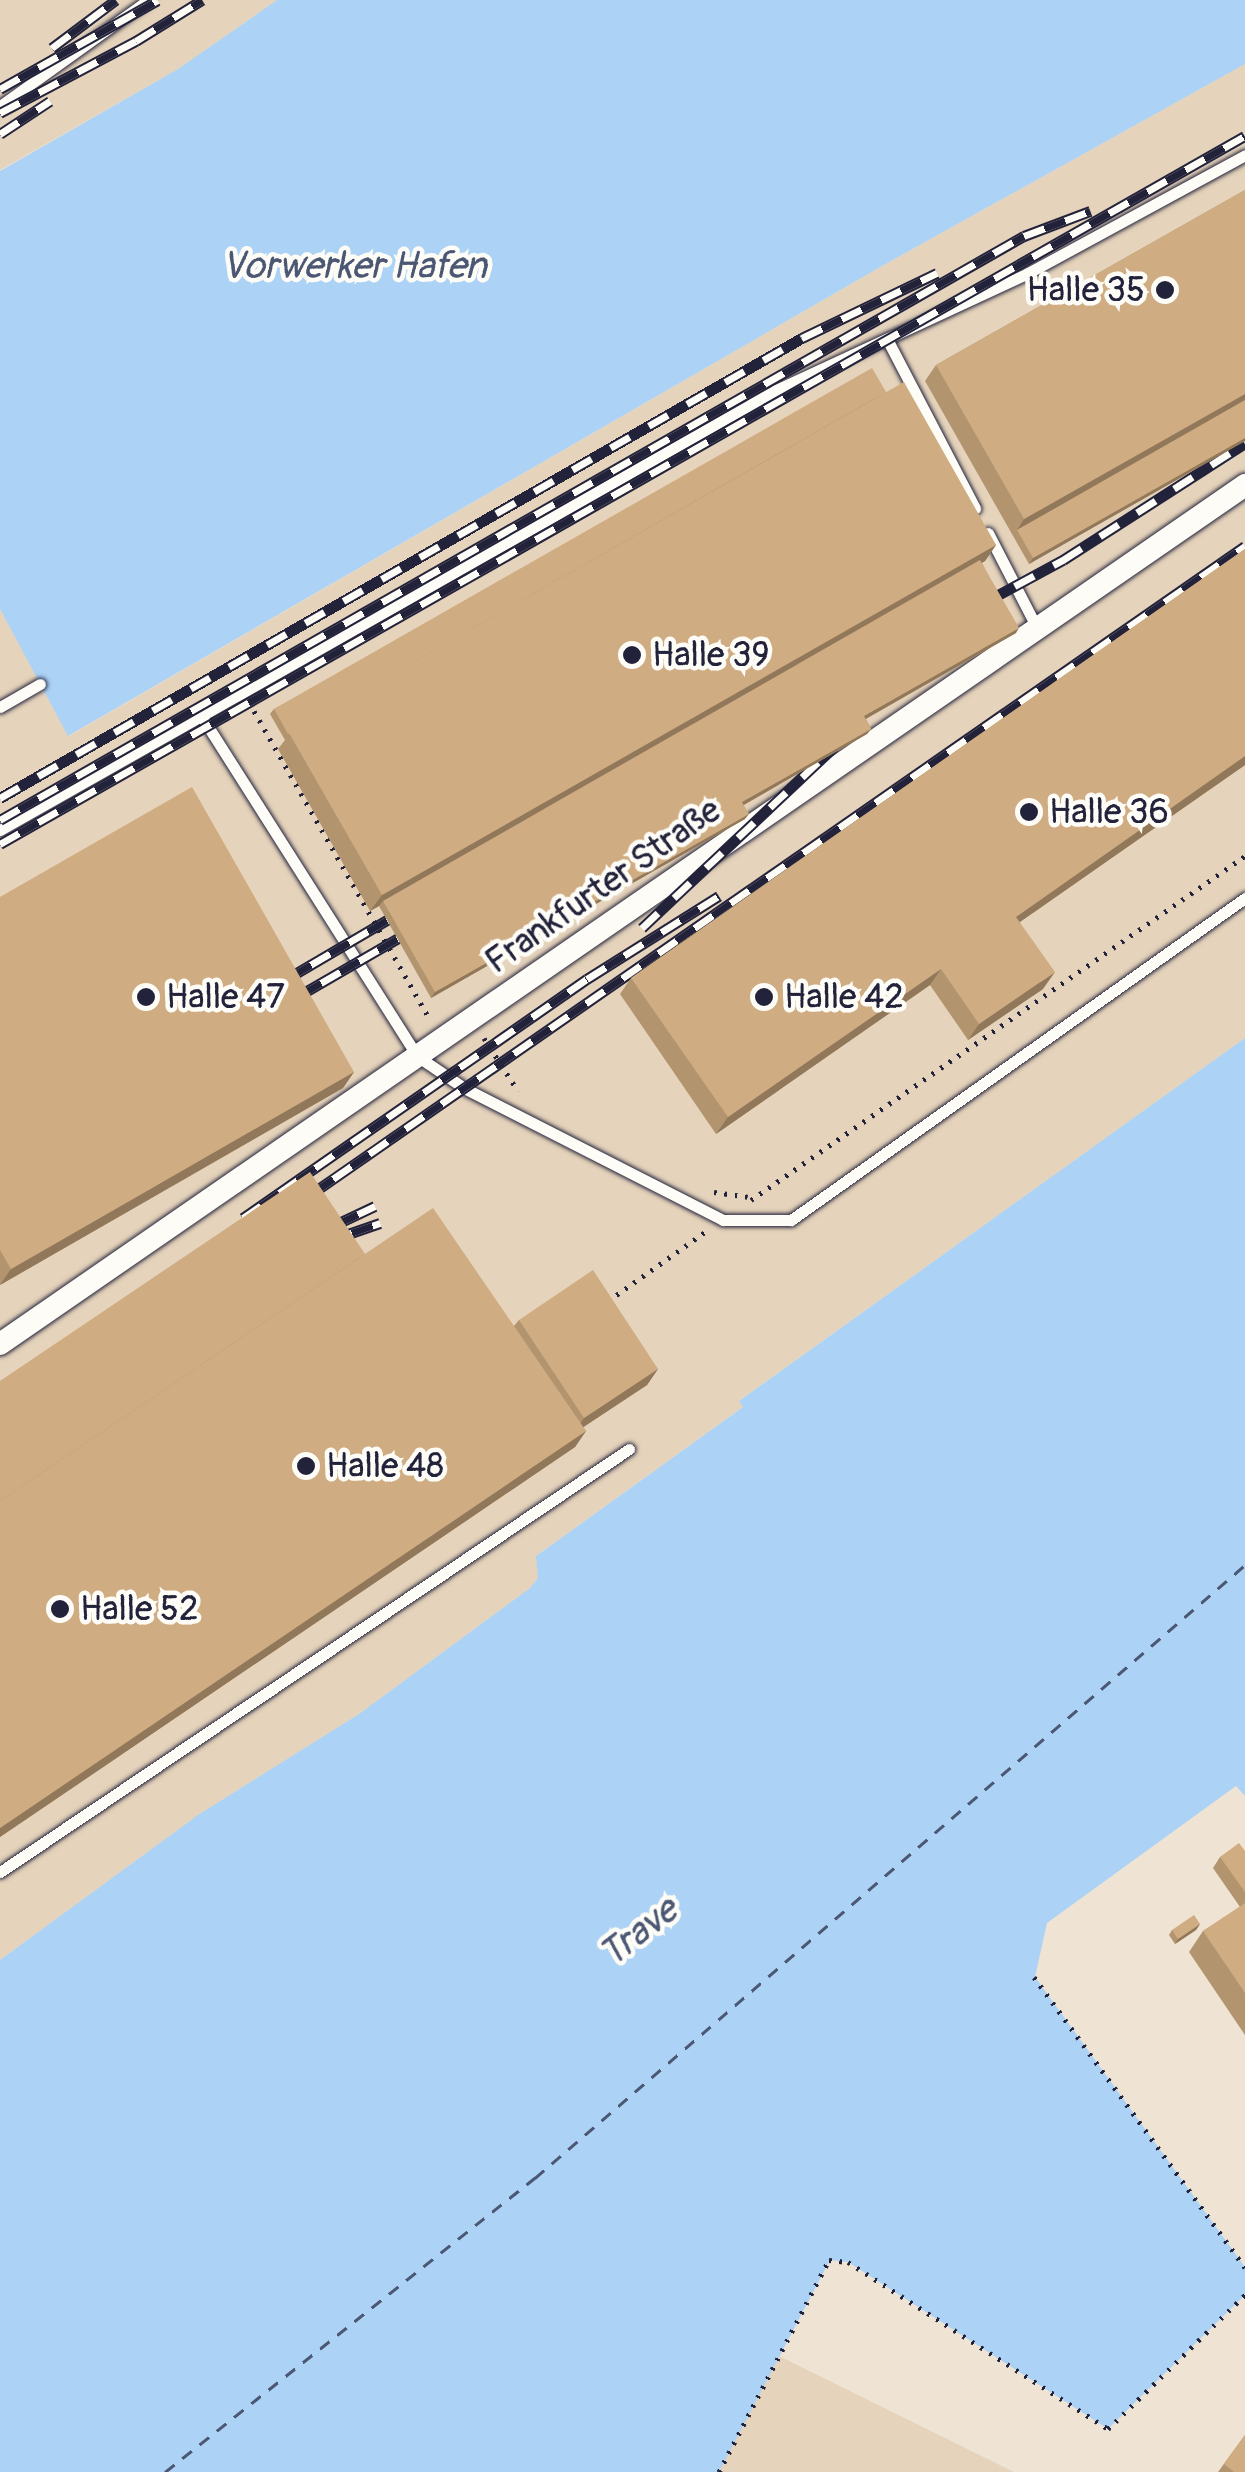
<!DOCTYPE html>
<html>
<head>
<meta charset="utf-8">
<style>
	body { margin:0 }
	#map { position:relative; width:1245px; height:2472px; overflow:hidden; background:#efe4d4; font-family:Pangolin,sans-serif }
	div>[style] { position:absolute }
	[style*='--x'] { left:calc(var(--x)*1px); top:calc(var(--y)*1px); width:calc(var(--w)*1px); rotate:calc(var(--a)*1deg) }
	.built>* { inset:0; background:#e5d3bb }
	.water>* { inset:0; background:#acd2f5 }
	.ferry>* { height:2.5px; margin-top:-1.25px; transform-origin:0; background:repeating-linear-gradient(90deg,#4b5773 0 12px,transparent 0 22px) }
	.path>* { height:5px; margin-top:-2.5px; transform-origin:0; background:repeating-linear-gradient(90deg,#22223b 0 2.5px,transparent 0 10.5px) }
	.roads { filter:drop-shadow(0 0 2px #22223b) drop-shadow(0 0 2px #22223b) }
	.lane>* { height:11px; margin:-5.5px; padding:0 5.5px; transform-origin:5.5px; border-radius:5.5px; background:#fdfcf7 }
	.street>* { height:22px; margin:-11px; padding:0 11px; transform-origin:11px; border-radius:11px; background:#fdfcf7 }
	.rail>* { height:11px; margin-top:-5.5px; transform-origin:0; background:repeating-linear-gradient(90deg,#fdfcf7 0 22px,#22223b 0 44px); box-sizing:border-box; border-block:2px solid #22223b }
	.wall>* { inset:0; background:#b2946f }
	.shaded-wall>* { inset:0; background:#91785a }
	.building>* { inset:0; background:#cfac81 }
	.dots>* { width:28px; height:28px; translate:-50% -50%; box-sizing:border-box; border:5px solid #fdfcf7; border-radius:50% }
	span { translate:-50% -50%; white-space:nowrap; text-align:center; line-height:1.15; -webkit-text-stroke:9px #fdfcf7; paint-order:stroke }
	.poi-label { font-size:35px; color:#22223b }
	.right { translate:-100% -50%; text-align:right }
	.left { translate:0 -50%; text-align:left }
	.street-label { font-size:35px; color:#22223b }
	.water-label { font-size:38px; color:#4b5773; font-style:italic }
</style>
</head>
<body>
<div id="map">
	<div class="built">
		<div style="clip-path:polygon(0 0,277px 0,178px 69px,0 170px)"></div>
		<div style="clip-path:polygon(1245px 64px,1245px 1038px,740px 1400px,744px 1406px,537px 1555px,538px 1578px,530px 1588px,359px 1714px,198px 1815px,0 1960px,0 609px,69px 736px,882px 266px)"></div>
		<div style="clip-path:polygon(779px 2356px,1014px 2472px,719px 2472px)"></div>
	</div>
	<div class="water">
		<div style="clip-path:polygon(277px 0,1245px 0,1245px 64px,882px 266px,68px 736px,0 609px,0 171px,178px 69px)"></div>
		<div style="clip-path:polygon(1245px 1038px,1245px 1796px,1236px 1786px,1047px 1923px,1035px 1977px,1245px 2267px,1245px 2295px,1108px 2429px,848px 2262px,830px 2260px,719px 2472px,0 2472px,0 1960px,198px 1815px,359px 1714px,530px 1588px,538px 1578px,536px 1556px,743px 1407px,739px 1401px)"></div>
	</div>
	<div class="ferry">
		<div style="--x:165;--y:2472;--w:473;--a:-38.5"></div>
		<div style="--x:535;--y:2178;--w:938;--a:-40.81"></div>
	</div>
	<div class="path">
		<div style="--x:254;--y:711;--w:353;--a:60.3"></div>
		<div style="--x:484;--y:1038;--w:63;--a:57.3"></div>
		<div style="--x:714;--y:1192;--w:34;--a:8"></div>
		<div style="--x:751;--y:1200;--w:602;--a:-34.85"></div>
		<div style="--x:608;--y:1301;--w:119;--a:-35.4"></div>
		<div style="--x:1034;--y:1977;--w:359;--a:54"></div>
		<div style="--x:719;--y:2472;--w:239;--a:-62.6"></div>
		<div style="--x:829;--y:2260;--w:19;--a:6"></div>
		<div style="--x:848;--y:2262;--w:309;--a:32.7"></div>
		<div style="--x:1108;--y:2429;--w:192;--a:-44.4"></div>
	</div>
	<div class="roads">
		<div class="lane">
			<div style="--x:0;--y:106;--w:182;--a:-35.6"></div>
			<div style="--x:887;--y:339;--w:191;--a:62.5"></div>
			<div style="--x:988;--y:533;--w:107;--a:62.7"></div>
			<div style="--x:0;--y:707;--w:46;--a:-29.9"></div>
			<div style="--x:202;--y:717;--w:401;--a:57.6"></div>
			<div style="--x:417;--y:1056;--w:57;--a:34.2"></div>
			<div style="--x:464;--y:1088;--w:291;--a:27"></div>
			<div style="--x:723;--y:1220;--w:68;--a:0"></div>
			<div style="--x:791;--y:1220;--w:557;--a:-35.35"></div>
			<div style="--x:0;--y:830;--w:892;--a:-29.55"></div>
			<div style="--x:776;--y:390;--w:278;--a:-24.9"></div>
			<div style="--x:1028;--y:273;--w:247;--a:-28.5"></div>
			<div style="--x:0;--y:1872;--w:758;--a:-33.92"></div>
		</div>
		<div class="street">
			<div style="--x:0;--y:1344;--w:1513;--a:-34.6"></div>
		</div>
	</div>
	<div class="rail">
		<div style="--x:52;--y:48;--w:80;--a:-36.9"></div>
		<div style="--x:0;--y:89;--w:181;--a:-29.4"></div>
		<div style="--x:0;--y:113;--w:154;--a:-27.9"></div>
		<div style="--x:136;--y:41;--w:78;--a:-31.8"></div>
		<div style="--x:0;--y:134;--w:60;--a:-33.4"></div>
		<div style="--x:976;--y:607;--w:99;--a:-28.4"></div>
		<div style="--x:1063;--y:560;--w:216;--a:-32.7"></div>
		<div style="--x:0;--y:798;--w:925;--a:-29.84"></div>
		<div style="--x:802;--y:338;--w:150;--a:-25.7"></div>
		<div style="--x:0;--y:820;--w:1179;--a:-29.7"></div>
		<div style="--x:1024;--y:236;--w:71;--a:-20.7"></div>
		<div style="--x:0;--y:844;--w:1432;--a:-29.63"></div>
		<div style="--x:642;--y:928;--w:265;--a:-43.3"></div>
		<div style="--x:273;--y:987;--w:160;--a:-30.4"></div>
		<div style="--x:283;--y:1005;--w:160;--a:-30.1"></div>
		<div style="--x:297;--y:1204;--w:1154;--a:-34.76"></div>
		<div style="--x:243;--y:1218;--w:419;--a:-34.8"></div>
		<div style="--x:587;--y:979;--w:156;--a:-32.2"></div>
		<div style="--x:318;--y:1233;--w:63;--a:-25.3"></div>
		<div style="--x:331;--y:1240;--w:52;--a:-19.1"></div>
	</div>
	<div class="wall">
		<div style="clip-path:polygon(1245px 190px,1245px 441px,1029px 564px,925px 381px,936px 365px)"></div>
		<div style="clip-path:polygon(886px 392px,996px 545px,985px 561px,982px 563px,1016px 633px,866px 719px,871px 729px,867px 734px,744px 805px,745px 819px,431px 998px,379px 906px,370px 911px,278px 749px,285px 740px,270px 714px,274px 709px)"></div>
		<div style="clip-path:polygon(1245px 549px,1245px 765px,1020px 922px,1043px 989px,968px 1040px,930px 985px,716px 1134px,620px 994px,631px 978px)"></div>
		<div style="clip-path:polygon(0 897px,354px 1072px,343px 1088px,0 1285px)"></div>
		<div style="clip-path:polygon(365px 1254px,514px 1326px,519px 1320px,658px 1369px,647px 1385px,583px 1427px,586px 1431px,575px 1447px,0 1837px,0 1381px)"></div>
		<div style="clip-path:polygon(1245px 1851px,1245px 2035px,1189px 1952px,1203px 1931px,1240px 1907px,1213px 1868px,1220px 1857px)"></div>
		<div style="clip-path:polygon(1200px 1924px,1196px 1930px,1175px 1944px,1169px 1935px,1172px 1930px)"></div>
		<div style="clip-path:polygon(1245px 2435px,1245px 2472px,1218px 2472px)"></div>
	</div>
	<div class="shaded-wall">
		<div style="clip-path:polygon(1245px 394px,1245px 404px,1017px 530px,1024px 519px)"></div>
		<div style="clip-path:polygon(1245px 438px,1245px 441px,1029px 564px,1033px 558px)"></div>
		<div style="clip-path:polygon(996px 545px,985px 561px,384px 903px,383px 901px,379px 906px,370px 911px,382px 895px)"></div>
		<div style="clip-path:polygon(1019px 628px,1016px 633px,860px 722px,864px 716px)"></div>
		<div style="clip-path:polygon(871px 729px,867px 734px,738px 808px,742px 802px)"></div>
		<div style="clip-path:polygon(1245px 756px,1245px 765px,1004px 933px,1016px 917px)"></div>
		<div style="clip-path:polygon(749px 814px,745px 819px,431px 998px,435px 992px)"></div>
		<div style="clip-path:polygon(941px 969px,930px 985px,716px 1134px,728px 1117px)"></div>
		<div style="clip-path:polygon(1055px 972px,1043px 989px,968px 1040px,979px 1024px)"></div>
		<div style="clip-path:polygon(354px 1072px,343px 1088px,0 1285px,11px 1269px)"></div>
		<div style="clip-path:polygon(658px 1369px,647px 1385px,573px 1434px,584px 1418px)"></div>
		<div style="clip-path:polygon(586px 1431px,575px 1447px,0 1837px,0 1828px)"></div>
		<div style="clip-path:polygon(1200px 1924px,1196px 1930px,1175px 1944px,1178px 1939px)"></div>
	</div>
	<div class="building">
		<div style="clip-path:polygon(1245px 190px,1245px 394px,1024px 519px,936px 365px)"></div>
		<div style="clip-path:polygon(872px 368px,886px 392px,288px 734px,274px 709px)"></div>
		<div style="clip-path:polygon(904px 382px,996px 545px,382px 895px,289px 733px)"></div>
		<div style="clip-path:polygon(1245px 400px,1245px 438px,1033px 558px,1017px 530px)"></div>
		<div style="clip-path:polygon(1245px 549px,1245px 756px,1016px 917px,1055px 972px,979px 1024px,941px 969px,728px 1117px,631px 978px)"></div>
		<div style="clip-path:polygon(980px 560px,1019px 628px,864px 716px,871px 729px,742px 802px,749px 814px,435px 992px,383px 901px)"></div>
		<div style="clip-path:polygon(192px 787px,354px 1072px,11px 1269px,0 1250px,0 897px)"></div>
		<div style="clip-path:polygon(310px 1172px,365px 1254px,0 1501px,0 1381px)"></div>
		<div style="clip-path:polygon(433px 1208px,586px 1431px,0 1828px,0 1501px)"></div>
		<div style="clip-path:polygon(593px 1270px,658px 1369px,584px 1418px,519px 1320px)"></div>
		<div style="clip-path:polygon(1239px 1843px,1245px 1851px,1245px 1892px,1220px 1857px)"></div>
		<div style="clip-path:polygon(1245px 1903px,1245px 1993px,1203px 1931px)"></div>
		<div style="clip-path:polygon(1194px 1915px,1200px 1924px,1178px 1939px,1172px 1930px)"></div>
		<div style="clip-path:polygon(1245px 2435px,1245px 2472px,1234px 2472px,1224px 2464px)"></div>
	</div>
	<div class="dots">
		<div style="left:1165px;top:290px;background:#22223b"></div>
		<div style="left:632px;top:655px;background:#22223b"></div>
		<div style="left:1029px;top:812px;background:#22223b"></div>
		<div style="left:146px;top:997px;background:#22223b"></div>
		<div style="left:764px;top:997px;background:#22223b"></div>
		<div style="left:306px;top:1466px;background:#22223b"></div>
		<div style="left:60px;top:1609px;background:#22223b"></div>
	</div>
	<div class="poi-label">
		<span class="right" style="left:1145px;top:290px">Halle 35</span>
		<span class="left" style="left:652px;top:655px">Halle 39</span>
		<span class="left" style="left:1049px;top:812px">Halle 36</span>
		<span class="left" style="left:166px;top:997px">Halle 47</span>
		<span class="left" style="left:784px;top:997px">Halle 42</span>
		<span class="left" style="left:326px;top:1466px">Halle 48</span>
		<span class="left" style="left:80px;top:1609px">Halle 52</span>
	</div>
	<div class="street-label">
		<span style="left:603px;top:886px;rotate:-35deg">Frankfurter Straße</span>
	</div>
	<div class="water-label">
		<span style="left:354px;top:267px">Vorwerker Hafen</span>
		<span style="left:639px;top:1933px;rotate:-38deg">Trave</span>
	</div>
</div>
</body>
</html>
